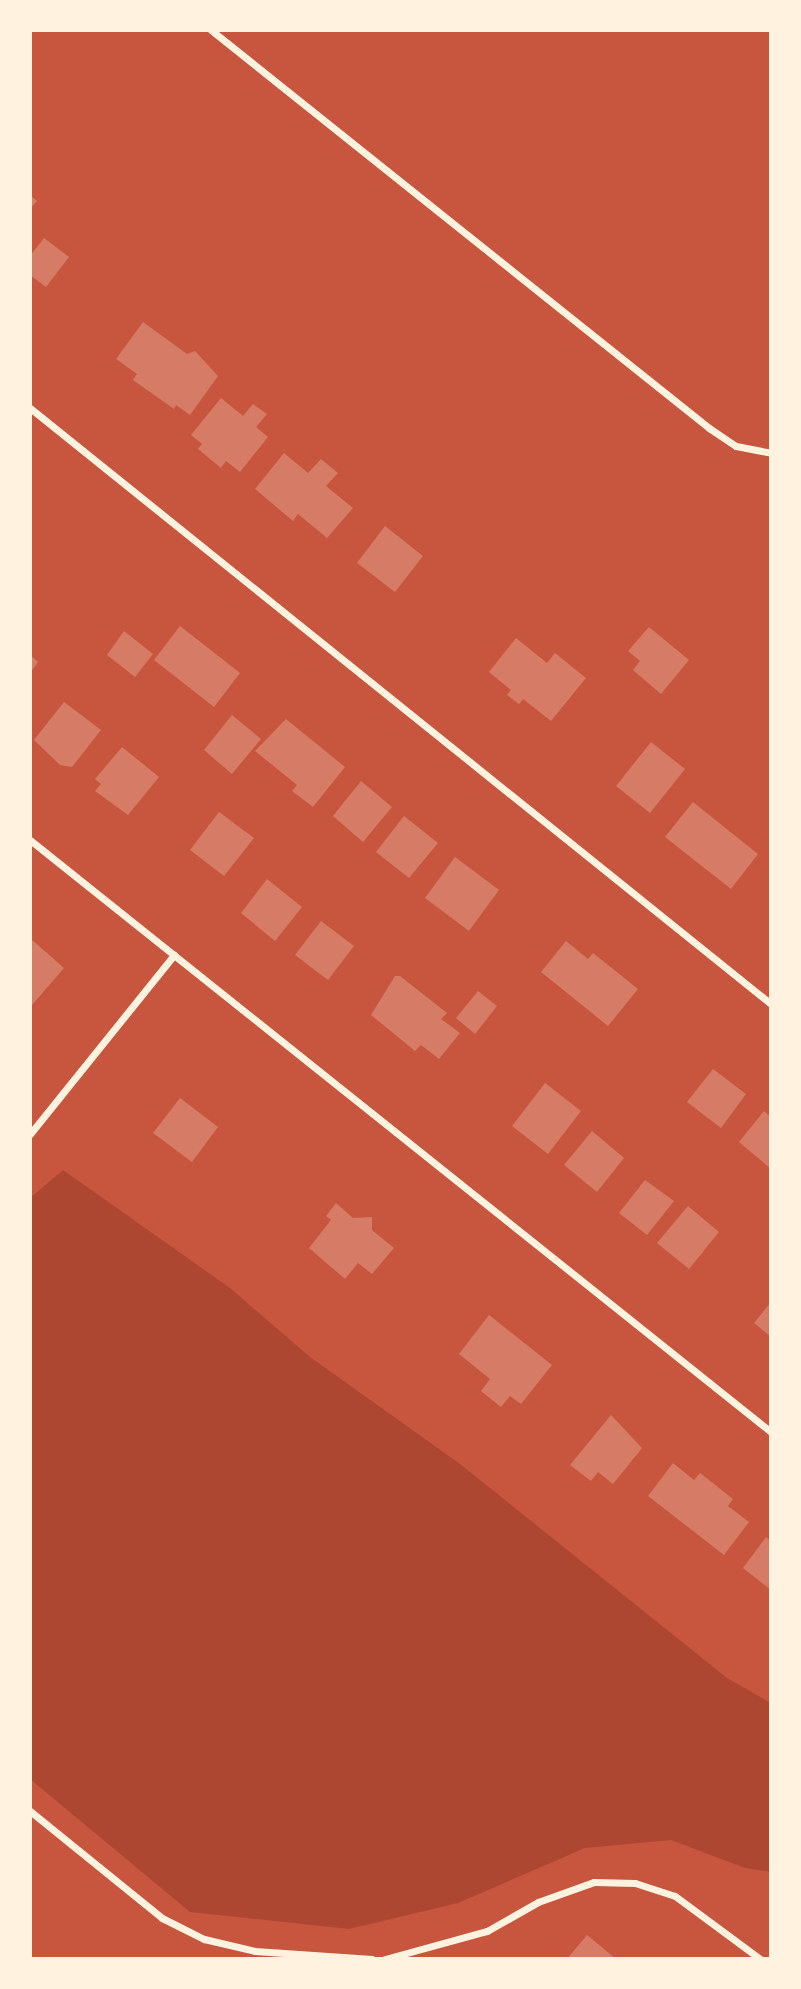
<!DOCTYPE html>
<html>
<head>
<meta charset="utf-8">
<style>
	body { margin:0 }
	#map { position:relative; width:801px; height:1989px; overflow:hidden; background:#c8553d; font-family:"Golos Text",sans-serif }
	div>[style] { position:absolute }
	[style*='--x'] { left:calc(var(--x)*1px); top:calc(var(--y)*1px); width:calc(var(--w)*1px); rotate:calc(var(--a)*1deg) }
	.green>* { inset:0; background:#ae4732 }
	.building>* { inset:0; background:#d67c66 }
	.minor>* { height:7px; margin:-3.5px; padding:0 3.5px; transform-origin:3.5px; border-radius:3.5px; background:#fff3e0 }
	span { translate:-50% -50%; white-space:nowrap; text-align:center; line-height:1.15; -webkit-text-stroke:5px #fff3e0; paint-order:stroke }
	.frame { position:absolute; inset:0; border:32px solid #fff3e0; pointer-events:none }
</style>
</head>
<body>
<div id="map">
	<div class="green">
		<div style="clip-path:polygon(63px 1170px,230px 1288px,310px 1357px,460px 1464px,727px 1678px,771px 1703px,771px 1872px,745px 1868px,671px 1840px,585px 1848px,458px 1903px,349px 1929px,190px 1912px,30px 1779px,30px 1198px)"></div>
	</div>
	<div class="building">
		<div style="clip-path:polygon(30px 195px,37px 201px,30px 209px)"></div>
		<div style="clip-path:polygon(44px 238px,69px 257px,46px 287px,30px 275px,30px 256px)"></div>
		<div style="clip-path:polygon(143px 322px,187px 354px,195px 351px,218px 376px,190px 415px,176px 405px,174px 409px,133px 380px,137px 374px,116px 359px)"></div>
		<div style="clip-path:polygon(221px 398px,243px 416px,253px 404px,267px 414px,256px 427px,268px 437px,240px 472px,226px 461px,221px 468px,198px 449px,202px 444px,191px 435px)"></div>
		<div style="clip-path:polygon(284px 453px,308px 473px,321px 459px,338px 473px,326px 486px,353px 508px,327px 538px,298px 514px,293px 521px,255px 489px)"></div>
		<div style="clip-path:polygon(385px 526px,423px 556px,395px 592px,357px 563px)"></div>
		<div style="clip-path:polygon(180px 626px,240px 673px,214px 707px,154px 660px)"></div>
		<div style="clip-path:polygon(649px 627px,689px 660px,661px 694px,633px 670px,640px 661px,628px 651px)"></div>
		<div style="clip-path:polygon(124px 631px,153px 654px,135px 677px,107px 655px)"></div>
		<div style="clip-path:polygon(516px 638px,547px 663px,555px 653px,586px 678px,551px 721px,523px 699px,519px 704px,507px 695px,511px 690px,489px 672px)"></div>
		<div style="clip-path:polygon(30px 655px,38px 662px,30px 673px)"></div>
		<div style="clip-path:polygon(64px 702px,101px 730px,72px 767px,60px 765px,34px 740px)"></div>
		<div style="clip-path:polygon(232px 715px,261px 739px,232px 774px,204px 750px)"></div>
		<div style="clip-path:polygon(286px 719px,345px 767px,313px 807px,292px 791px,297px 785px,255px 751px)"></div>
		<div style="clip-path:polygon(651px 742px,685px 769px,650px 813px,616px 786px)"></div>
		<div style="clip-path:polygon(122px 747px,159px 777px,128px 815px,95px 791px,101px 784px,95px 779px)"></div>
		<div style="clip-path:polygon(361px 781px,392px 807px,363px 842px,333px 816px)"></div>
		<div style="clip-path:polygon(693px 802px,758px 854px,731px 889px,665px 837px)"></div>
		<div style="clip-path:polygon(219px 812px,254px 838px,224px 876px,190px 850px)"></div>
		<div style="clip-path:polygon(404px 816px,438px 843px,409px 878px,376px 852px)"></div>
		<div style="clip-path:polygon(455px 857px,499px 890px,469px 931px,425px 898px)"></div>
		<div style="clip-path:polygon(267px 879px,302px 907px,275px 941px,241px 913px)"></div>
		<div style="clip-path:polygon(321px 921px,354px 946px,328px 980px,295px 955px)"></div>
		<div style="clip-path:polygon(30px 938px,64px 968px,32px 1005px,30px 1003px)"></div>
		<div style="clip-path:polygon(566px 941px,588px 959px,593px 953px,638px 989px,608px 1026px,541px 972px)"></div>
		<div style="clip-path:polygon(395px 976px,400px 976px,447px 1013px,441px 1019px,460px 1033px,439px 1059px,421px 1045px,415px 1051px,371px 1015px)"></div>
		<div style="clip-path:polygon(478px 991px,497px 1006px,475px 1034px,456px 1018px)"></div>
		<div style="clip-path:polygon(713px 1069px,746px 1094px,721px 1128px,687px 1102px)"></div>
		<div style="clip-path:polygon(545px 1083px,581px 1111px,548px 1154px,512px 1126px)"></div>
		<div style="clip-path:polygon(180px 1098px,218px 1127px,192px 1162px,153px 1133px)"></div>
		<div style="clip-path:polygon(764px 1111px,771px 1117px,771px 1169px,739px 1142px)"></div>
		<div style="clip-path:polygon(592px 1131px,624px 1158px,597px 1192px,564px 1165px)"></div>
		<div style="clip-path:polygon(645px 1180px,674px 1201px,647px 1235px,619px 1213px)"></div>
		<div style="clip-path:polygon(336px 1203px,353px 1218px,372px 1217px,372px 1230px,394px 1248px,372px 1274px,358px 1263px,345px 1279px,309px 1248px,331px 1220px,326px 1216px)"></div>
		<div style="clip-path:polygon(688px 1206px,719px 1232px,689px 1269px,657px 1243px)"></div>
		<div style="clip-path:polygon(771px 1302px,771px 1337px,754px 1323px)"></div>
		<div style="clip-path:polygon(489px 1315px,552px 1365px,521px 1404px,510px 1396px,501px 1407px,481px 1391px,490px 1379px,459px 1354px)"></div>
		<div style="clip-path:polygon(611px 1415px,642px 1448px,613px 1484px,598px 1472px,591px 1481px,570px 1465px)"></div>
		<div style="clip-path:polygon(673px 1463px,694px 1480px,700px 1473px,733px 1499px,728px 1506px,749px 1522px,724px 1555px,648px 1496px)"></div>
		<div style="clip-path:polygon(766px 1537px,771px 1541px,771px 1590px,743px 1568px)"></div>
		<div style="clip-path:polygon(587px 1935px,616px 1959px,567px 1959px)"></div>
	</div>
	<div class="minor">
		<div style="--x:211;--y:30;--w:638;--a:38.63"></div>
		<div style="--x:709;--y:428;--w:32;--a:34"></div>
		<div style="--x:736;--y:446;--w:36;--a:11"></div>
		<div style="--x:30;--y:408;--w:951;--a:38.81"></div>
		<div style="--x:30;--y:840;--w:948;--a:38.62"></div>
		<div style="--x:30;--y:1134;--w:230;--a:-51.2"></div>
		<div style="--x:30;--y:1811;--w:170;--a:39"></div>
		<div style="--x:162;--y:1918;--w:47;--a:26.6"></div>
		<div style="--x:204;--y:1939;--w:52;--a:13.2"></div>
		<div style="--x:255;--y:1951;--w:117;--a:3.9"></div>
		<div style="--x:385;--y:1959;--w:106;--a:-15.4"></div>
		<div style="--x:487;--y:1931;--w:59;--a:-29.6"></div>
		<div style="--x:538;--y:1902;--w:59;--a:-19.7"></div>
		<div style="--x:594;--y:1882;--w:41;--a:1.4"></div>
		<div style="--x:635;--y:1883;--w:42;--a:18"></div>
		<div style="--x:675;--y:1896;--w:106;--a:36.5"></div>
	</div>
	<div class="frame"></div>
</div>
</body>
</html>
